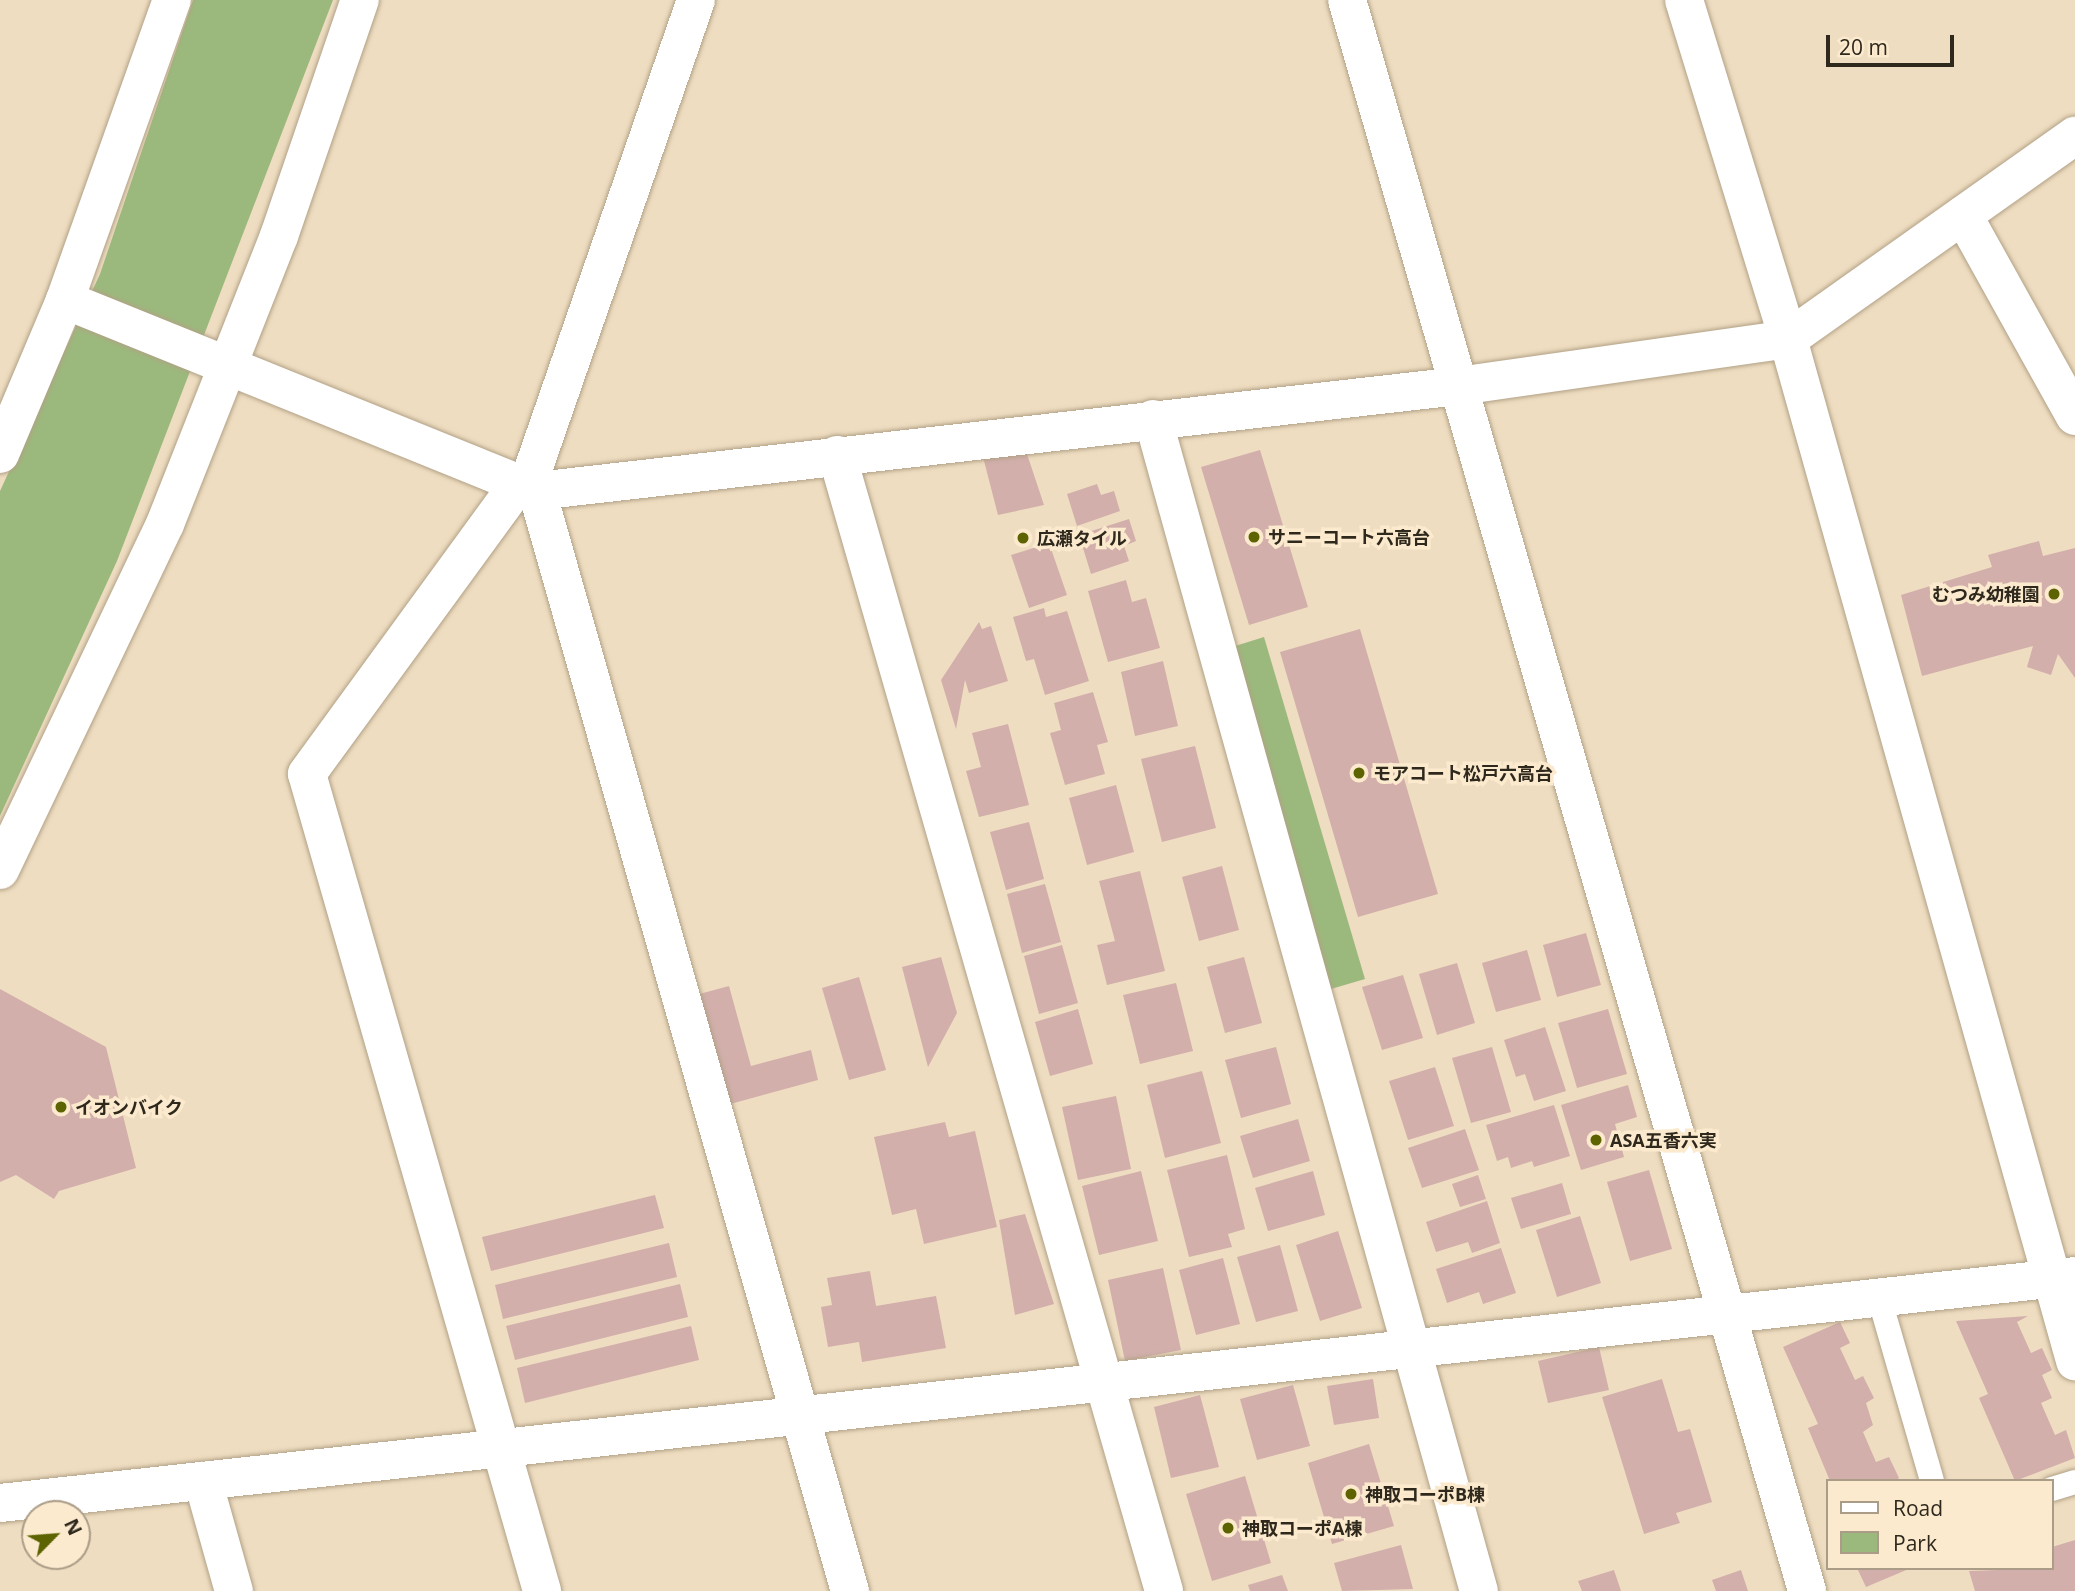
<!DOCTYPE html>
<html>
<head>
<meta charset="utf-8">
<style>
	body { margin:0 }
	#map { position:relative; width:2075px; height:1591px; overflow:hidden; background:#efddc1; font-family:"Open Sans","Noto Sans JP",sans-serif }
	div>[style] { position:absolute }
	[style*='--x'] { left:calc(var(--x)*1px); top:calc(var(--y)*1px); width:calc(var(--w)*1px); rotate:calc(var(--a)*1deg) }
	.green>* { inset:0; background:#9cb97d }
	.building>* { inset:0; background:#d2afab }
	.roads { filter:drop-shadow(0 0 2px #b1a186) drop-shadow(0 0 2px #b1a186) }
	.service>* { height:24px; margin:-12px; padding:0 12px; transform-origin:12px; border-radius:12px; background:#fff }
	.minor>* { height:38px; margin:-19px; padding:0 19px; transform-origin:19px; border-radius:19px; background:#fff }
	.tertiary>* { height:38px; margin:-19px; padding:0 19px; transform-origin:19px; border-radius:19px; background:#fff }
	.dots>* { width:19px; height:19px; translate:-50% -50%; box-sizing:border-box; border:4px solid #fceace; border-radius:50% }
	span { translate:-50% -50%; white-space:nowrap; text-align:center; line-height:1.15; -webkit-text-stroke:7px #fceace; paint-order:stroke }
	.poi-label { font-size:18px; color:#2e281d; font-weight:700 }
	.left { translate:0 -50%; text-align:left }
	.right { translate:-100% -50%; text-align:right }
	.legend { position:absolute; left:1826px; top:1479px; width:228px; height:91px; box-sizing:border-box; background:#fceace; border:2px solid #aa9c87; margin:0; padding:9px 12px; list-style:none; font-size:21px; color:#2e281d }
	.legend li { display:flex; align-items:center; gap:14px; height:35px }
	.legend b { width:35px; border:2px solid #aa9c87 }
	.north { position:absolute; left:21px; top:1500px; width:70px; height:70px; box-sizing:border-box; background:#fceace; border:2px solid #aa9c87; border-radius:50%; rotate:65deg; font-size:19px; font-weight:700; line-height:28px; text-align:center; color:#2e281d }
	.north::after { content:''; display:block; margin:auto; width:24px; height:32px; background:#5c6300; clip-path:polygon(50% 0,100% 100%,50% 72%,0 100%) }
	.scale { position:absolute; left:1826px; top:35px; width:128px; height:32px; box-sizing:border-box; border:4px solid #2e281d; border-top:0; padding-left:9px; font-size:21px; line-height:24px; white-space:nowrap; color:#2e281d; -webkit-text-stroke:5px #fceace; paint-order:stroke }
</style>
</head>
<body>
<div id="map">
	<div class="green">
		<div style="clip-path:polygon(193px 0,333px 0,117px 561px,0 816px,0 491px,100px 274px)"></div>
		<div style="clip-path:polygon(1264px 637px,1365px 979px,1331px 989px,1232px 647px)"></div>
	</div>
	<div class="building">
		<div style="clip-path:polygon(1260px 450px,1308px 607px,1249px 625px,1201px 467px)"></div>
		<div style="clip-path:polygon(1026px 451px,1044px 505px,998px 515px,983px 457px)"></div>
		<div style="clip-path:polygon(1097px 484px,1101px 495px,1114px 491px,1120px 511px,1077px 526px,1067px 494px)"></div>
		<div style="clip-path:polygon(1129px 519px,1136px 541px,1124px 546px,1129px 561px,1091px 574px,1079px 535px)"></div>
		<div style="clip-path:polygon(2039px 541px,2043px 556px,2075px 548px,2075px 678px,2058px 654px,2051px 675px,2027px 667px,2033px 646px,1922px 676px,1901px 595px,1992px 567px,1988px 555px)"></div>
		<div style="clip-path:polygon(1049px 543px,1067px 595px,1029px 608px,1011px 555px)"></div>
		<div style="clip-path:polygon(1126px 580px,1132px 602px,1146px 598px,1160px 648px,1108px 662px,1088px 591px)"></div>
		<div style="clip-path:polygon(1044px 608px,1046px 617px,1067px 611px,1089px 681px,1045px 695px,1034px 659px,1026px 661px,1013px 617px)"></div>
		<div style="clip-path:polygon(979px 622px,982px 629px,991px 626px,1008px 681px,969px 693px,965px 680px,956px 729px,941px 680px)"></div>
		<div style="clip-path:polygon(1360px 629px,1438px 894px,1358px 917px,1280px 652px)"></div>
		<div style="clip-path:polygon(1163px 661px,1178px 726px,1135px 736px,1121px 672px)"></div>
		<div style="clip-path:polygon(1093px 692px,1108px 742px,1097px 745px,1105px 774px,1065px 785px,1050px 733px,1061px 730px,1054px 703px)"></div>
		<div style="clip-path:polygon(1008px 724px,1029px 805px,979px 817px,966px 771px,981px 767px,972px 733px)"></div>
		<div style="clip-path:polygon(1195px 746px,1216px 828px,1162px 842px,1141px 759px)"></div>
		<div style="clip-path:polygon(1116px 785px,1134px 852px,1087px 865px,1069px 798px)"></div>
		<div style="clip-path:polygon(1029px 822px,1044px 879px,1006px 890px,990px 832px)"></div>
		<div style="clip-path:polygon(1222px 866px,1239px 930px,1199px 941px,1182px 877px)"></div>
		<div style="clip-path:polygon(1140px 871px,1165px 971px,1107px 985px,1097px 945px,1115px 941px,1099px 881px)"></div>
		<div style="clip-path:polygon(1045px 884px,1061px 942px,1022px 953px,1007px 894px)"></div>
		<div style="clip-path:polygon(1586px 933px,1601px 985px,1557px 997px,1543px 945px)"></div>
		<div style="clip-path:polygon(1062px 945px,1078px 1003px,1039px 1014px,1024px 956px)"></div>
		<div style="clip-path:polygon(1527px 950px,1541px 1000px,1496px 1012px,1482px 963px)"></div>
		<div style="clip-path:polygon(941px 957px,957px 1013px,928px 1067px,902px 967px)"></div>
		<div style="clip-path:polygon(1244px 957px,1262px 1023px,1225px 1033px,1207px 967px)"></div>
		<div style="clip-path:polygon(1457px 963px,1475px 1023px,1437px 1035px,1419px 974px)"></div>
		<div style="clip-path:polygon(1403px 975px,1423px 1038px,1382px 1050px,1362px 987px)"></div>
		<div style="clip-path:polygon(859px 977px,886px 1070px,849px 1080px,822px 988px)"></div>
		<div style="clip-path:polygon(1176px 983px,1193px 1051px,1140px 1064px,1123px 995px)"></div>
		<div style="clip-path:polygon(729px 986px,751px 1066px,811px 1050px,818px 1080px,723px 1106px,692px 996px)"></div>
		<div style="clip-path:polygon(0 989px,106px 1047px,136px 1168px,59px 1191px,54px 1199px,16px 1175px,0 1182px)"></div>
		<div style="clip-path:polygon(1078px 1009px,1093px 1064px,1050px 1076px,1035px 1022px)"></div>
		<div style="clip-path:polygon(1608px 1009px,1627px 1074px,1577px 1088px,1558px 1023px)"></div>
		<div style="clip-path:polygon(1545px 1027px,1566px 1091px,1534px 1101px,1525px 1074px,1516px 1077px,1504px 1040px)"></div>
		<div style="clip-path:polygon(1276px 1047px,1291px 1104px,1241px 1118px,1225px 1060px)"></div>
		<div style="clip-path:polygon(1492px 1047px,1511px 1112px,1471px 1123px,1452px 1058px)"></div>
		<div style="clip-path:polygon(1435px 1067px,1454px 1126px,1408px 1140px,1389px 1081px)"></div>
		<div style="clip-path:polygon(1202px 1071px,1221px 1143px,1165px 1158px,1147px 1085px)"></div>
		<div style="clip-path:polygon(1628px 1085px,1637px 1117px,1615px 1124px,1624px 1157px,1581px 1170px,1561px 1105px)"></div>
		<div style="clip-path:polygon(1116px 1096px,1131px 1169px,1078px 1180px,1062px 1107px)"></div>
		<div style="clip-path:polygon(1554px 1105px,1570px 1156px,1534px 1167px,1532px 1161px,1511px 1168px,1508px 1157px,1497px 1161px,1486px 1125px)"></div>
		<div style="clip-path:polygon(1298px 1119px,1310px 1161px,1253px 1178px,1240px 1136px)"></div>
		<div style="clip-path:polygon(945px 1122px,949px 1137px,975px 1131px,997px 1227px,924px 1244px,916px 1209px,892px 1215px,874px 1137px)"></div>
		<div style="clip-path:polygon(1465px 1129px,1479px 1170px,1422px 1188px,1408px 1148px)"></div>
		<div style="clip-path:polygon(1227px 1155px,1245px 1229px,1228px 1234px,1232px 1247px,1189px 1257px,1167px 1170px)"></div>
		<div style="clip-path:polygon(1649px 1170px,1672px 1249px,1630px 1261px,1607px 1182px)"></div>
		<div style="clip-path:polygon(1141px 1171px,1158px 1241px,1099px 1255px,1082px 1186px)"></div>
		<div style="clip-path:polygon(1313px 1171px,1325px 1215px,1268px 1231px,1255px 1188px)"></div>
		<div style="clip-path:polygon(1478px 1175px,1486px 1199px,1460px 1207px,1452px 1184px)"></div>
		<div style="clip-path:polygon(1562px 1183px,1571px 1214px,1521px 1229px,1511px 1198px)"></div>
		<div style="clip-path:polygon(655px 1195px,664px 1228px,491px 1271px,482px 1237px)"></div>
		<div style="clip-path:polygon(1487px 1201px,1500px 1243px,1472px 1253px,1468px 1242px,1436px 1252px,1426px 1222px)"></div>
		<div style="clip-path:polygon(1025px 1214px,1054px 1304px,1015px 1315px,999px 1220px)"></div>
		<div style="clip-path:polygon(1580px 1216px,1601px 1283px,1557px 1297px,1536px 1230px)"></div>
		<div style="clip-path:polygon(1338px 1231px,1362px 1308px,1320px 1321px,1296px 1245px)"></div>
		<div style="clip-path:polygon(669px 1243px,677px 1277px,503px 1319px,495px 1285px)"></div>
		<div style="clip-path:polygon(1280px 1245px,1298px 1311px,1256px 1322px,1237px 1257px)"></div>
		<div style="clip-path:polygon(1501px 1248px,1516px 1293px,1483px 1304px,1479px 1292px,1447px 1303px,1436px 1269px)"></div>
		<div style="clip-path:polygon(1223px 1258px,1240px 1324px,1196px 1335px,1179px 1270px)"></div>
		<div style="clip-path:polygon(1163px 1268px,1181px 1350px,1125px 1361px,1108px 1280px)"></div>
		<div style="clip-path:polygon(870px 1271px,876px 1306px,936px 1296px,946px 1348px,862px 1362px,859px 1342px,828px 1347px,821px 1307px,832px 1305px,827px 1278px)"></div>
		<div style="clip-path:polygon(680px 1284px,688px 1317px,515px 1360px,506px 1326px)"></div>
		<div style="clip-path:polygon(2028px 1316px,2017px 1322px,2031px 1353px,2042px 1348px,2052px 1370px,2042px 1375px,2052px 1398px,2041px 1403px,2055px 1435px,2066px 1430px,2075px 1458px,2015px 1481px,1979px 1398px,1988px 1394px,1956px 1321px)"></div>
		<div style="clip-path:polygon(1840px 1322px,1850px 1343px,1840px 1348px,1855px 1380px,1863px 1376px,1874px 1398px,1866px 1403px,1873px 1425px,1863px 1432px,1876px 1462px,1889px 1457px,1899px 1478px,1895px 1481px,1830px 1481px,1808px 1428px,1818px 1424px,1783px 1347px)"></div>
		<div style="clip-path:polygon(691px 1326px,699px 1360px,525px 1403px,517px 1368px)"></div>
		<div style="clip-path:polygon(1599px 1347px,1609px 1390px,1548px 1403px,1538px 1361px)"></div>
		<div style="clip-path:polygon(1373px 1379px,1379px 1418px,1334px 1425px,1327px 1386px)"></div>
		<div style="clip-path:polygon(1662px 1379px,1678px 1432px,1690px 1429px,1712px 1502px,1676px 1513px,1680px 1523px,1644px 1534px,1602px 1397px)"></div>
		<div style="clip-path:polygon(1293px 1385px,1310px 1446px,1257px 1460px,1240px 1399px)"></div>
		<div style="clip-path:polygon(1200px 1395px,1219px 1467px,1171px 1478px,1154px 1407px)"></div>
		<div style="clip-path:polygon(1369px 1444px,1394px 1526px,1332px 1544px,1308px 1463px)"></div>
		<div style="clip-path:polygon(1245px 1476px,1271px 1563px,1212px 1581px,1186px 1494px)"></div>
		<div style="clip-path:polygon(2075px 1540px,2075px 1591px,1975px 1591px,1969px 1571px,2052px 1568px,2052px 1547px)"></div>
		<div style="clip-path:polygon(1401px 1545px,1413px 1589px,1342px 1591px,1334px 1563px)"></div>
		<div style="clip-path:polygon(1857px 1568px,1911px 1568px,1866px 1587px)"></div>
		<div style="clip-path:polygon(1614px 1570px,1621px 1591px,1582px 1591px,1578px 1581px)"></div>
		<div style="clip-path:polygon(1741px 1570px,1748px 1591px,1716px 1591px,1712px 1580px)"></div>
		<div style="clip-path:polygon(1282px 1575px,1288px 1591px,1250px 1591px,1248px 1585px)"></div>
	</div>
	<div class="roads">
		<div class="service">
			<div style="--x:1879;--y:1297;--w:191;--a:73.9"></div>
			<div style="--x:2052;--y:1489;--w:24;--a:-17"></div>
		</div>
		<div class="minor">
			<div style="--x:1684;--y:0;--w:355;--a:72.9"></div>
			<div style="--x:1788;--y:339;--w:1062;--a:74.31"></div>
			<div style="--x:1963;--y:215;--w:230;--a:60.9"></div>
			<div style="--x:65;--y:300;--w:509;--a:22.03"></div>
			<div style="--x:537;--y:491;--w:928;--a:-6.5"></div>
			<div style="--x:1459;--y:386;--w:332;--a:-8.1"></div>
			<div style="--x:1788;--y:339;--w:352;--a:-35.3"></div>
			<div style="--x:1153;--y:419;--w:1216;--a:74.46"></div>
			<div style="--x:0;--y:454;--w:167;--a:-67.1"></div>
			<div style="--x:65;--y:300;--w:319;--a:-70.4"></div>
			<div style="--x:837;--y:455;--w:1182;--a:73.94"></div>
			<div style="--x:519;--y:483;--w:360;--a:126.1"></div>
			<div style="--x:307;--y:774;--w:850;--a:73.95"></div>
			<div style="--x:527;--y:487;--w:515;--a:-70.86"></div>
			<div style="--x:537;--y:491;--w:1144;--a:74.12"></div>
			<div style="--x:0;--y:870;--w:383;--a:-64.5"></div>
			<div style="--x:165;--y:524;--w:310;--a:-68.4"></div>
			<div style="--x:279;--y:236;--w:250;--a:-71.1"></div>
			<div style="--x:203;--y:1481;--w:114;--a:74.3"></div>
			<div style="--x:0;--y:1503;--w:2087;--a:-6.24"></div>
		</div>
		<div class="tertiary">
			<div style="--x:1347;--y:0;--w:1656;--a:73.87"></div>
		</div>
	</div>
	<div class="dots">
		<div style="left:1254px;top:537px;background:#5c6300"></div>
		<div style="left:1023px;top:538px;background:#5c6300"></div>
		<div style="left:2054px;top:594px;background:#5c6300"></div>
		<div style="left:1359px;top:773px;background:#5c6300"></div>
		<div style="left:61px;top:1107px;background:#5c6300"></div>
		<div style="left:1596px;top:1140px;background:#5c6300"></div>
		<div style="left:1351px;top:1494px;background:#5c6300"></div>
		<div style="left:1228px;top:1528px;background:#5c6300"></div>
	</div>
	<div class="poi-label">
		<span class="left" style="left:1268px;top:537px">サニーコート六高台</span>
		<span class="left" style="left:1037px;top:538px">広瀬タイル</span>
		<span class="right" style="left:2040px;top:594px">むつみ幼稚園</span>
		<span class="left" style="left:1373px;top:773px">モアコート松戸六高台</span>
		<span class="left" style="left:75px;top:1107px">イオンバイク</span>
		<span class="left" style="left:1610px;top:1140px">ASA五香六実</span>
		<span class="left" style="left:1365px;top:1494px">神取コーポB棟</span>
		<span class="left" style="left:1242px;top:1528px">神取コーポA棟</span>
	</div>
	<ul class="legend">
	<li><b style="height:9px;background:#fff"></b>Road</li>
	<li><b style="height:19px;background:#9cb97d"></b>Park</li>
	</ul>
	<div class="north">N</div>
	<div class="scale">20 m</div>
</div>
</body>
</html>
